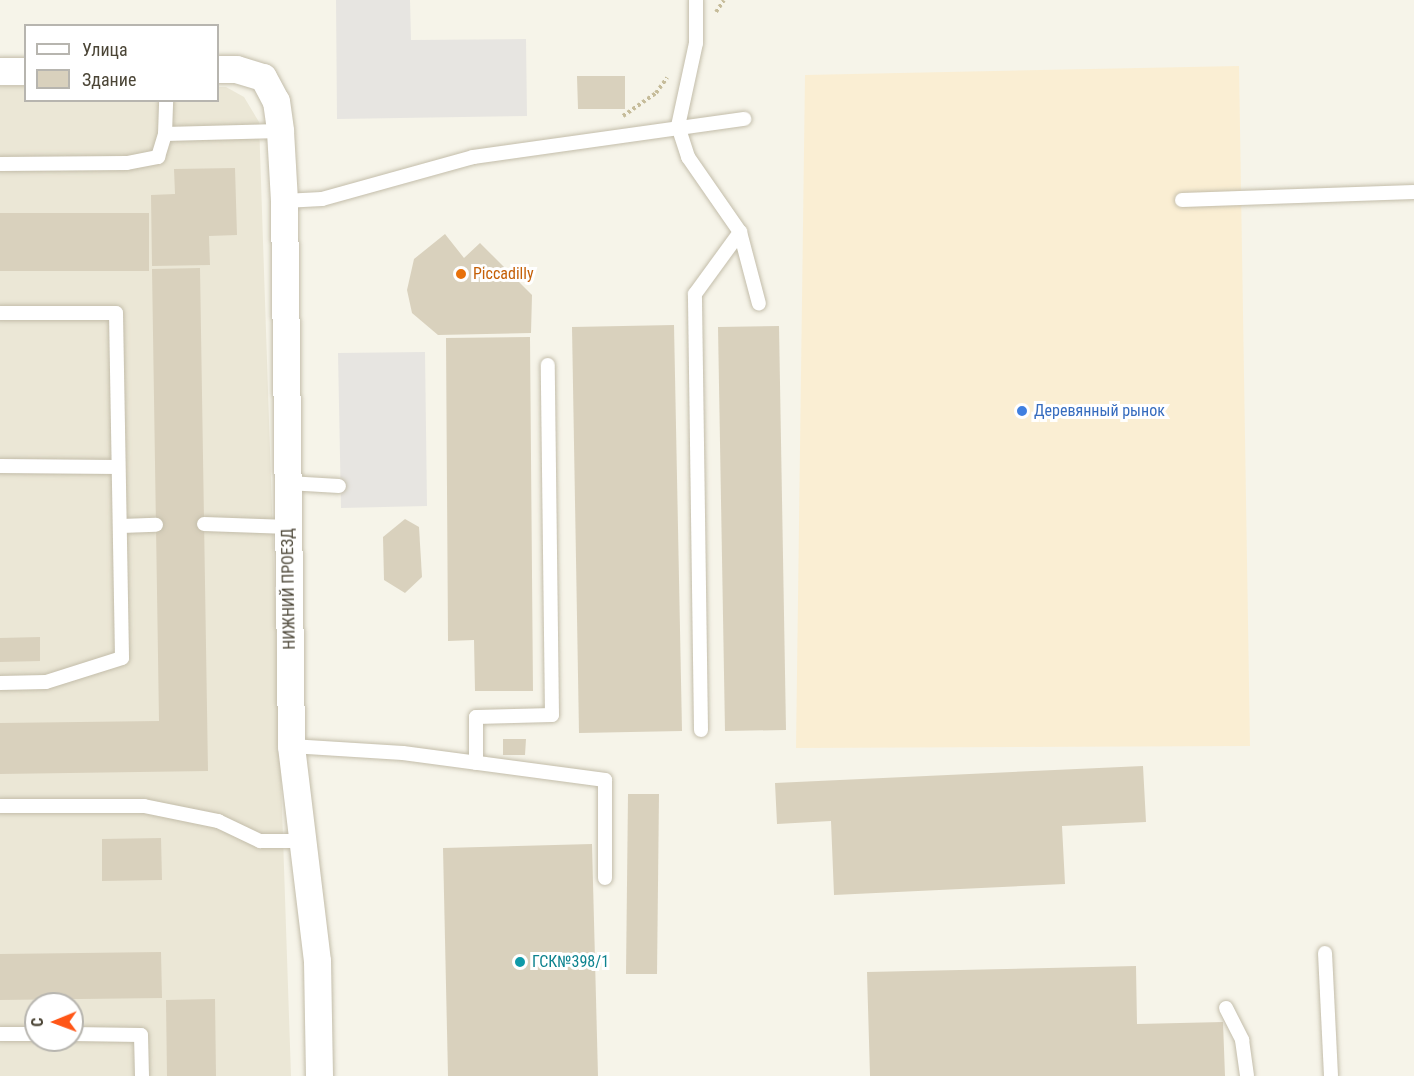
<!DOCTYPE html>
<html>
<head>
<meta charset="utf-8">
<style>
	body { margin:0 }
	#map { position:relative; width:1414px; height:1076px; overflow:hidden; background:#f6f4e9; font-family:"Roboto Condensed",sans-serif }
	div>[style] { position:absolute }
	[style*='--x'] { left:calc(var(--x)*1px); top:calc(var(--y)*1px); width:calc(var(--w)*1px); rotate:calc(var(--a)*1deg) }
	.residential>* { inset:0; background:#ebe7d6 }
	.commercial>* { inset:0; background:#faeed3 }
	.parking>* { inset:0; background:#e7e5e1 }
	.building>* { inset:0; background:#d9d1bd }
	.path>* { height:4px; margin-top:-2px; transform-origin:0; background:repeating-linear-gradient(90deg,#c6bc9a 0 3px,transparent 0 6px) }
	.roads { filter:drop-shadow(0 0 2px #c3bdaa) drop-shadow(0 0 2px #c3bdaa) }
	.service>* { height:14px; margin:-7px; padding:0 7px; transform-origin:7px; border-radius:7px; background:#fff }
	.minor>* { height:27px; margin:-13.5px; padding:0 13.5px; transform-origin:13.5px; border-radius:13.5px; background:#fff }
	.dots>* { width:16px; height:16px; translate:-50% -50%; box-sizing:border-box; border:3px solid #fff; border-radius:50% }
	span { translate:-50% -50%; white-space:nowrap; text-align:center; line-height:1.15; -webkit-text-stroke:6px #fff; paint-order:stroke }
	.food-label { font-size:16px; color:#c56008 }
	.left { translate:0 -50%; text-align:left }
	.shop-label { font-size:16px; color:#366cbe }
	.street-label { font-size:16px; color:#4b4536 }
	.culture-label { font-size:16px; color:#0d838f }
	.legend { position:absolute; left:24px; top:24px; width:195px; height:78px; box-sizing:border-box; background:#fff; border:2px solid #b7b5af; margin:0; padding:8px 10px; list-style:none; font-size:18px; color:#4b4536 }
	.legend li { display:flex; align-items:center; gap:12px; height:30px }
	.legend b { width:30px; border:2px solid #b7b5af }
	.north { position:absolute; left:24px; top:992px; width:60px; height:60px; box-sizing:border-box; background:#fff; border:2px solid #b7b5af; border-radius:50%; rotate:269deg; font-size:16px; font-weight:700; line-height:24px; text-align:center; color:#4b4536 }
	.north::after { content:''; display:block; margin:auto; width:21px; height:27px; background:#ff5617; clip-path:polygon(50% 0,100% 100%,50% 72%,0 100%) }
</style>
</head>
<body>
<div id="map">
	<div class="residential">
		<div style="clip-path:polygon(evenodd,0 86px,25px 86px,26px 100px,218px 100px,218px 87px,226px 87px,244px 97px,259px 122px,291px 1076px,0 1076px,0 86px,36px 1004px,72px 1004px,72px 1040px,36px 1040px,36px 1004px)"></div>
	</div>
	<div class="commercial">
		<div style="clip-path:polygon(1239px 66px,1250px 746px,796px 748px,805px 75px)"></div>
	</div>
	<div class="parking">
		<div style="clip-path:polygon(336px 0,410px 0,411px 40px,526px 39px,527px 116px,337px 119px)"></div>
		<div style="clip-path:polygon(425px 352px,427px 506px,341px 508px,338px 353px)"></div>
	</div>
	<div class="building">
		<div style="clip-path:polygon(577px 76px,625px 76px,625px 109px,578px 109px)"></div>
		<div style="clip-path:polygon(235px 168px,237px 235px,209px 236px,210px 265px,152px 266px,151px 195px,175px 194px,174px 169px)"></div>
		<div style="clip-path:polygon(0 213px,149px 213px,149px 271px,0 271px)"></div>
		<div style="clip-path:polygon(445px 234px,464px 258px,480px 243px,532px 295px,531px 333px,438px 335px,412px 313px,407px 290px,414px 259px)"></div>
		<div style="clip-path:polygon(200px 268px,208px 771px,0 774px,0 723px,159px 721px,152px 269px)"></div>
		<div style="clip-path:polygon(674px 325px,682px 731px,579px 733px,572px 327px)"></div>
		<div style="clip-path:polygon(779px 326px,786px 730px,725px 731px,718px 327px)"></div>
		<div style="clip-path:polygon(530px 337px,533px 691px,475px 691px,474px 640px,448px 641px,446px 338px)"></div>
		<div style="clip-path:polygon(405px 519px,419px 527px,422px 577px,405px 593px,384px 580px,383px 537px)"></div>
		<div style="clip-path:polygon(40px 637px,40px 661px,0 662px,0 638px)"></div>
		<div style="clip-path:polygon(503px 739px,526px 739px,525px 755px,503px 755px)"></div>
		<div style="clip-path:polygon(1143px 766px,1146px 822px,1062px 826px,1065px 884px,834px 895px,831px 821px,777px 824px,775px 783px)"></div>
		<div style="clip-path:polygon(628px 794px,659px 794px,657px 974px,626px 974px)"></div>
		<div style="clip-path:polygon(161px 838px,162px 880px,102px 881px,102px 839px)"></div>
		<div style="clip-path:polygon(592px 844px,598px 1076px,448px 1076px,443px 848px)"></div>
		<div style="clip-path:polygon(161px 952px,162px 998px,0 1000px,0 954px)"></div>
		<div style="clip-path:polygon(1136px 966px,1137px 1024px,1223px 1022px,1225px 1076px,870px 1076px,867px 972px)"></div>
		<div style="clip-path:polygon(215px 999px,216px 1076px,167px 1076px,166px 1000px)"></div>
	</div>
	<div class="path">
		<div style="--x:716;--y:12;--w:14;--a:-56"></div>
		<div style="--x:623;--y:116;--w:40;--a:-34.9"></div>
		<div style="--x:656;--y:93;--w:19;--a:-54"></div>
	</div>
	<div class="roads">
		<div class="service">
			<div style="--x:696;--y:0;--w:43;--a:90"></div>
			<div style="--x:696;--y:43;--w:85;--a:102.2"></div>
			<div style="--x:678;--y:126;--w:33;--a:72"></div>
			<div style="--x:688;--y:157;--w:91;--a:55.3"></div>
			<div style="--x:740;--y:232;--w:74;--a:75.2"></div>
			<div style="--x:165;--y:134;--w:115;--a:-1.5"></div>
			<div style="--x:0;--y:164;--w:127;--a:-0.5"></div>
			<div style="--x:127;--y:163;--w:32;--a:-11"></div>
			<div style="--x:158;--y:157;--w:24;--a:-73"></div>
			<div style="--x:165;--y:134;--w:34;--a:-88"></div>
			<div style="--x:1182;--y:200;--w:232;--a:-2"></div>
			<div style="--x:284;--y:201;--w:38;--a:-3"></div>
			<div style="--x:322;--y:199;--w:157;--a:-15.5"></div>
			<div style="--x:473;--y:157;--w:274;--a:-8"></div>
			<div style="--x:0;--y:313;--w:116;--a:0"></div>
			<div style="--x:116;--y:313;--w:345;--a:89"></div>
			<div style="--x:122;--y:658;--w:80;--a:162.5"></div>
			<div style="--x:46;--y:682;--w:46;--a:178.8"></div>
			<div style="--x:0;--y:466;--w:118;--a:0.5"></div>
			<div style="--x:288;--y:483;--w:51;--a:3.4"></div>
			<div style="--x:204;--y:524;--w:85;--a:2"></div>
			<div style="--x:121;--y:526;--w:35;--a:-2"></div>
			<div style="--x:701;--y:730;--w:436;--a:-90.8"></div>
			<div style="--x:695;--y:294;--w:77;--a:-54"></div>
			<div style="--x:291;--y:746;--w:112;--a:3.6"></div>
			<div style="--x:403;--y:753;--w:204;--a:7.6"></div>
			<div style="--x:605;--y:780;--w:98;--a:90"></div>
			<div style="--x:476;--y:763;--w:46;--a:-90"></div>
			<div style="--x:476;--y:717;--w:76;--a:-1.5"></div>
			<div style="--x:552;--y:715;--w:350;--a:-90.7"></div>
			<div style="--x:0;--y:806;--w:144;--a:0"></div>
			<div style="--x:144;--y:806;--w:76;--a:11.5"></div>
			<div style="--x:218;--y:821;--w:47;--a:25.5"></div>
			<div style="--x:260;--y:841;--w:44;--a:0"></div>
			<div style="--x:1325;--y:953;--w:123;--a:87.2"></div>
			<div style="--x:1226;--y:1008;--w:36;--a:63"></div>
			<div style="--x:1242;--y:1040;--w:36;--a:82"></div>
			<div style="--x:0;--y:1034;--w:36;--a:0"></div>
			<div style="--x:72;--y:1034;--w:69;--a:0.8"></div>
			<div style="--x:141;--y:1035;--w:41;--a:88.6"></div>
		</div>
		<div class="minor">
			<div style="--x:218;--y:69;--w:18;--a:0"></div>
			<div style="--x:236;--y:69;--w:28;--a:17"></div>
			<div style="--x:263;--y:77;--w:27;--a:62"></div>
			<div style="--x:276;--y:101;--w:30;--a:82"></div>
			<div style="--x:280;--y:131;--w:70;--a:86.7"></div>
			<div style="--x:284;--y:201;--w:545;--a:89.26"></div>
			<div style="--x:291;--y:746;--w:217;--a:83.1"></div>
			<div style="--x:317;--y:961;--w:115;--a:89"></div>
			<div style="--x:0;--y:71;--w:26;--a:0"></div>
		</div>
	</div>
	<div class="dots">
		<div style="left:461px;top:274px;background:#e8710a"></div>
		<div style="left:1022px;top:411px;background:#3f7fe0"></div>
		<div style="left:520px;top:962px;background:#0f9aa8"></div>
	</div>
	<div class="food-label">
		<span class="left" style="left:473px;top:274px">Piccadilly</span>
	</div>
	<div class="shop-label">
		<span class="left" style="left:1034px;top:411px">Деревянный рынок</span>
	</div>
	<div class="street-label">
		<span style="left:289px;top:589px;rotate:-91deg">НИЖНИЙ ПРОЕЗД</span>
	</div>
	<div class="culture-label">
		<span class="left" style="left:532px;top:962px">ГСК№398/1</span>
	</div>
	<ul class="legend">
	<li><b style="height:8px;background:#fff"></b>Улица</li>
	<li><b style="height:16px;background:#d9d1bd"></b>Здание</li>
	</ul>
	<div class="north">С</div>
</div>
</body>
</html>
